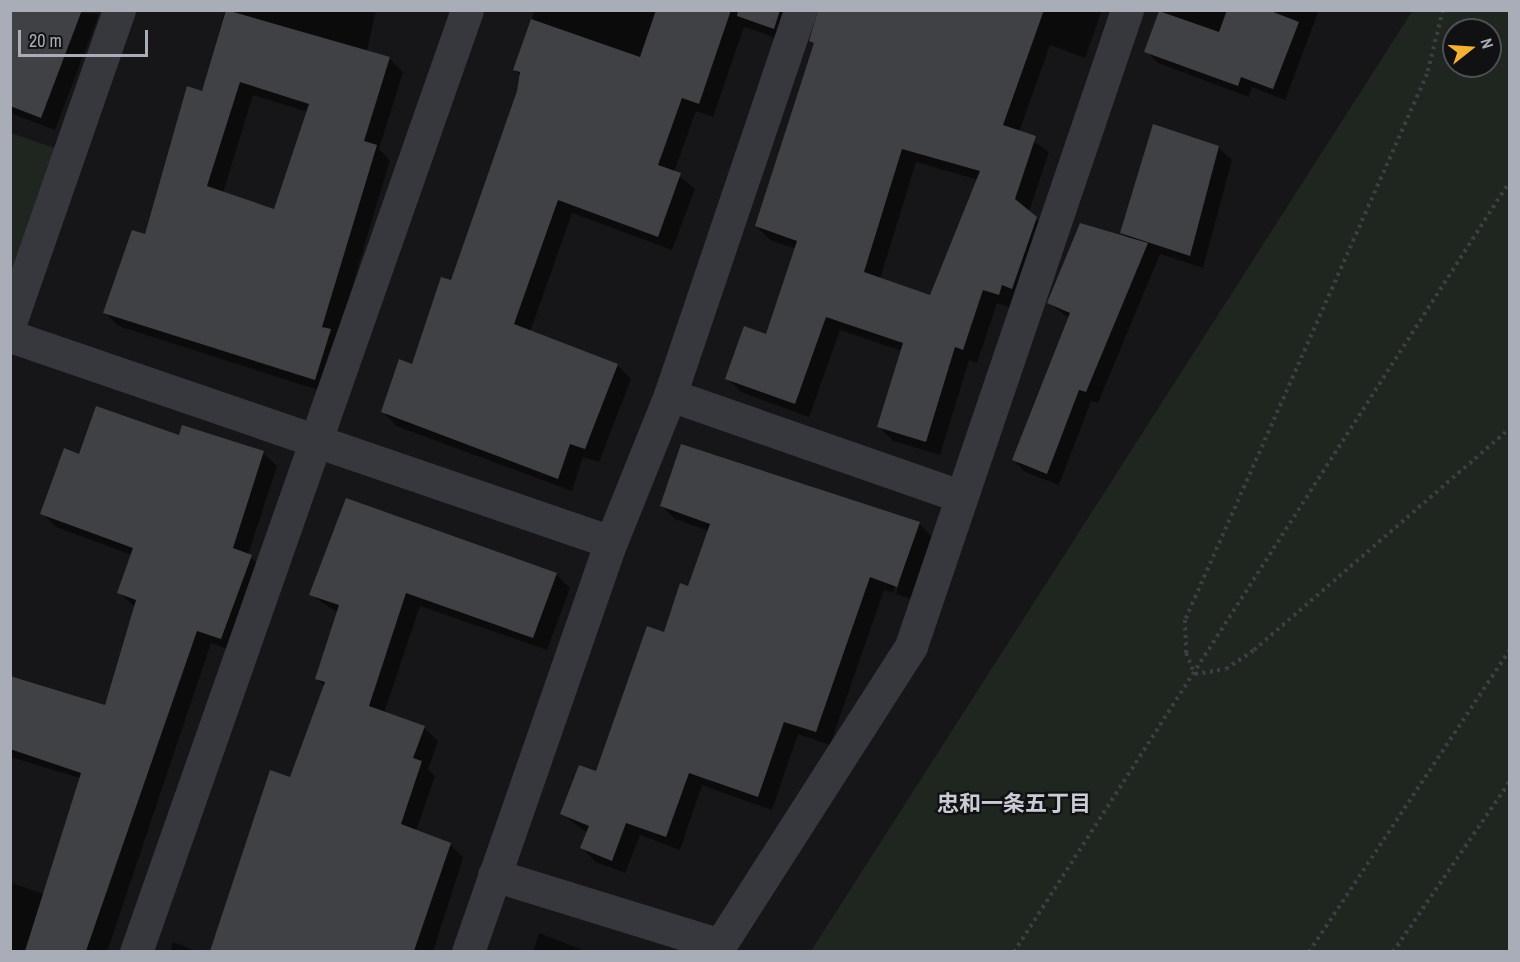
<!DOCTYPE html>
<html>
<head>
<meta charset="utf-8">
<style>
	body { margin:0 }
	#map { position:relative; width:1520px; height:962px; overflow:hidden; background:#161618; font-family:"Archivo Narrow","Noto Sans JP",sans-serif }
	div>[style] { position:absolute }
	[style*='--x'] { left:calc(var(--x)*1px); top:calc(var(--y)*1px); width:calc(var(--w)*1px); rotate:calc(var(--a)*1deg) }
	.green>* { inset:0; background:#1e261f }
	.shadow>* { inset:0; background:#0007 }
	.building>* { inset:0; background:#404145 }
	.path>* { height:4px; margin-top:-2px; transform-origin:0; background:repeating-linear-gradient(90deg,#3d3f44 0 3px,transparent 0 7.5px) }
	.minor>* { height:33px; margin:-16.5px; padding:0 16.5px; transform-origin:16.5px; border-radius:16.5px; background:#37383d }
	span { translate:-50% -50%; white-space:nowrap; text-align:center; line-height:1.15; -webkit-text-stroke:4.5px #111113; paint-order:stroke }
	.neighbourhood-label { font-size:22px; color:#c9ccd4; font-weight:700 }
	.frame { position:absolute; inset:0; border:12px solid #a8adb8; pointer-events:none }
	.north { position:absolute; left:1442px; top:18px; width:60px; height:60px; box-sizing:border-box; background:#111113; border:2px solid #4d4f55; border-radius:50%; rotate:73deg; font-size:16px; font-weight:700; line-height:24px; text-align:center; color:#a8adb8 }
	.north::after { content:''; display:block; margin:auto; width:21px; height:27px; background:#f2b134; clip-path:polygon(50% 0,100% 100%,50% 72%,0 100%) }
	.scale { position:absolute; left:18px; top:30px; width:130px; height:27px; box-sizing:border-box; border:3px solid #a8adb8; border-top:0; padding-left:8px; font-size:18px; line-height:21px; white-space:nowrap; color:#a8adb8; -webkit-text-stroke:4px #111113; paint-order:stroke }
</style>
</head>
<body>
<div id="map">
	<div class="green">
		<div style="clip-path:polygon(evenodd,1413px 10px,1509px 11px,1509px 951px,811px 951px,1413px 10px,1454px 30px,1490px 30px,1490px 66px,1454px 66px,1454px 30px)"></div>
		<div style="clip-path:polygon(11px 133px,69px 153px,11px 323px)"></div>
	</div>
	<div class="shadow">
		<div style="clip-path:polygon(10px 10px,99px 14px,55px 130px,10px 113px)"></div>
		<div style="clip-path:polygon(evenodd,225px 10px,376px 10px,367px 51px,389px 58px,403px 72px,379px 149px,390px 160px,337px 337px,328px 393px,118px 326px,105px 312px,146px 236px,203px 93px,225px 10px,253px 95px,308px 112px,275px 211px,223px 193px,253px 95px)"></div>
		<div style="clip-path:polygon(535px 10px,804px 10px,788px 42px,744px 27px,713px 117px,696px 111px,674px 172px,695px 189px,672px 250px,572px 213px,530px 332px,617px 365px,631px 379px,599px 462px,583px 457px,572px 491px,396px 426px,383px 412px,413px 366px,452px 282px,518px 91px,521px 76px,514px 69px)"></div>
		<div style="clip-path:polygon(evenodd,883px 10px,1102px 10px,1085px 58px,1050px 45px,1019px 132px,1049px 152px,1029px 212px,1050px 232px,1012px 308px,997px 303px,977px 363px,969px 360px,940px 455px,893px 441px,879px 427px,902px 351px,840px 330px,809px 417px,741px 392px,727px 378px,767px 335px,796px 249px,770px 240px,756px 226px,815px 44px,811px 41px,883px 10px,916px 162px,978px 180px,931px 297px,880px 279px,916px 162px)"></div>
		<div style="clip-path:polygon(1163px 10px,1319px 10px,1285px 100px,1252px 87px,1249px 97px,1158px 63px,1146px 51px)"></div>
		<div style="clip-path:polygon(1218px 147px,1232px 160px,1203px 268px,1160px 254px,1098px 403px,1091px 401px,1059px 485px,1025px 472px,1014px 460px,1069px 318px,1049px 303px,1127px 238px,1122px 233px)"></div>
		<div style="clip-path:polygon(180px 437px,263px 453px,277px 466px,248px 555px,265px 570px,235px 652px,211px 643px,107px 952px,10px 952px,10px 882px,44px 894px,80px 778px,10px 757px,10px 678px,106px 707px,135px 607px,119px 592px,132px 555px,56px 527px,42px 513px,80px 456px)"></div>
		<div style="clip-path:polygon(661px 505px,919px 523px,932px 537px,911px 599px,896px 594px,915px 529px,893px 593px,884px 590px,830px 745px,798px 734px,772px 810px,702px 785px,680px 850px,640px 835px,625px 873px,596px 862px,582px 848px,588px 833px,562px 814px,597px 773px,689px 588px,709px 531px,675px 519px)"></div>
		<div style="clip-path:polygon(556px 574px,570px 588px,547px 650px,420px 606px,384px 713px,424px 728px,438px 741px,428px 769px,435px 776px,416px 831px,450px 844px,463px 858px,433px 952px,212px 952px,271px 772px,291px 779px,325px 687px,316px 678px,338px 613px,311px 595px)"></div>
		<div style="clip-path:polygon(539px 933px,588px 952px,533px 952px)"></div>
		<div style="clip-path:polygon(173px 942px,199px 952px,170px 952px)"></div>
	</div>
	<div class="building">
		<div style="clip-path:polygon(10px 10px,82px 10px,41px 118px,10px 106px)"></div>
		<div style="clip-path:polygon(evenodd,226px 10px,390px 57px,364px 141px,377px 145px,322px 327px,331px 329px,315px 380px,103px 313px,132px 230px,145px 234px,187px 86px,202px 91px,226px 10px,240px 82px,309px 104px,274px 209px,207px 186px,240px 82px)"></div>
		<div style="clip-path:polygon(656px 10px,731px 10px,699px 104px,682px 98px,658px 165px,681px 173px,658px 237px,558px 200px,514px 324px,618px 364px,585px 449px,570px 444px,558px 479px,381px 412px,399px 359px,412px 364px,441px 277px,451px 280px,517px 91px,520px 72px,513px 70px,531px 19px,640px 57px)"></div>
		<div style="clip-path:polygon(738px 10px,780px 10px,774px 29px,737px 16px)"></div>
		<div style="clip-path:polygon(evenodd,818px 10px,1044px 10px,1003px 125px,1036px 136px,1015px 199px,1037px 217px,1012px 289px,1002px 285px,999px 295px,983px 290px,963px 350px,955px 347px,926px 442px,877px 427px,903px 343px,826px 317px,795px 404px,725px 379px,744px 326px,766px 334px,797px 241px,755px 226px,814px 43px,809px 41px,818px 10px,902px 149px,980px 171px,930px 295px,864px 272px,902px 149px)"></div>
		<div style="clip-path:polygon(1227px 10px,1268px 10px,1299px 22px,1273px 89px,1241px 77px,1238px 86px,1144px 52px,1159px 11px,1219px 32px)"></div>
		<div style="clip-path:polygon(1153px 124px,1219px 146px,1190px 256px,1120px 233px)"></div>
		<div style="clip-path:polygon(1080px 223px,1148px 243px,1086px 392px,1079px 390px,1047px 474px,1012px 460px,1070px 313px,1047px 303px)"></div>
		<div style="clip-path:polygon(96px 406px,179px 435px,182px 425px,264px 451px,233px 548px,252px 555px,221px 639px,197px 631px,86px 951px,25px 951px,81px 773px,10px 749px,10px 676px,105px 705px,136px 600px,117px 593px,133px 548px,40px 514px,64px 448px,79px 454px)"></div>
		<div style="clip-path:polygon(681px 444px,920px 522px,897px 587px,870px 577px,816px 732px,784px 722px,758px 797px,689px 773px,666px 837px,626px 823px,612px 861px,580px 848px,589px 826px,560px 814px,579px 765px,596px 771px,647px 626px,664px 632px,680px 583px,688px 586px,710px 524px,660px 506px)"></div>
		<div style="clip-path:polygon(346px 498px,557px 573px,533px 638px,406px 593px,369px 706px,425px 726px,413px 758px,422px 761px,401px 824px,451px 843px,414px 951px,210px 951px,270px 770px,290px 777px,325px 682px,315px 679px,339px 605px,309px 595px)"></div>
	</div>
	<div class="path">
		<div style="--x:1443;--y:10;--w:66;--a:104"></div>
		<div style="--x:1427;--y:74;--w:597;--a:113.9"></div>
		<div style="--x:1185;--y:620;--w:33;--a:88"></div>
		<div style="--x:1186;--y:653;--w:23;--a:67"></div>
		<div style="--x:1195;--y:674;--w:31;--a:-9"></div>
		<div style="--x:1226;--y:669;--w:34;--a:-34"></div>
		<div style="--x:1254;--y:650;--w:339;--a:-40.9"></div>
		<div style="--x:1014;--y:952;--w:917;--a:-57.25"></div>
		<div style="--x:1309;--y:952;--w:364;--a:-56.4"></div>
		<div style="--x:1393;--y:952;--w:207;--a:-55.6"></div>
	</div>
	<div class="minor">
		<div style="--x:10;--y:323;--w:331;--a:-70.8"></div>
		<div style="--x:10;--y:336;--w:635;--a:18.92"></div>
		<div style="--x:670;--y:395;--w:307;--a:19.2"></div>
		<div style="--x:494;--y:875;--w:237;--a:17.2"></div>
		<div style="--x:720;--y:945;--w:355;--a:-57.4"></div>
		<div style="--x:911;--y:646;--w:672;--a:-71.24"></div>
		<div style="--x:136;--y:952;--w:998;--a:-70.64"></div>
		<div style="--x:468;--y:952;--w:434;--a:-70.8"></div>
		<div style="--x:611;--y:542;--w:158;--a:-68.1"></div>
		<div style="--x:670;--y:395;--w:406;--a:-71.3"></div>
	</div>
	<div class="neighbourhood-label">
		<span style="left:1014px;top:804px">忠和一条五丁目</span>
	</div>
	<div class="frame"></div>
	<div class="north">N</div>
	<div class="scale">20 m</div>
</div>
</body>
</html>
